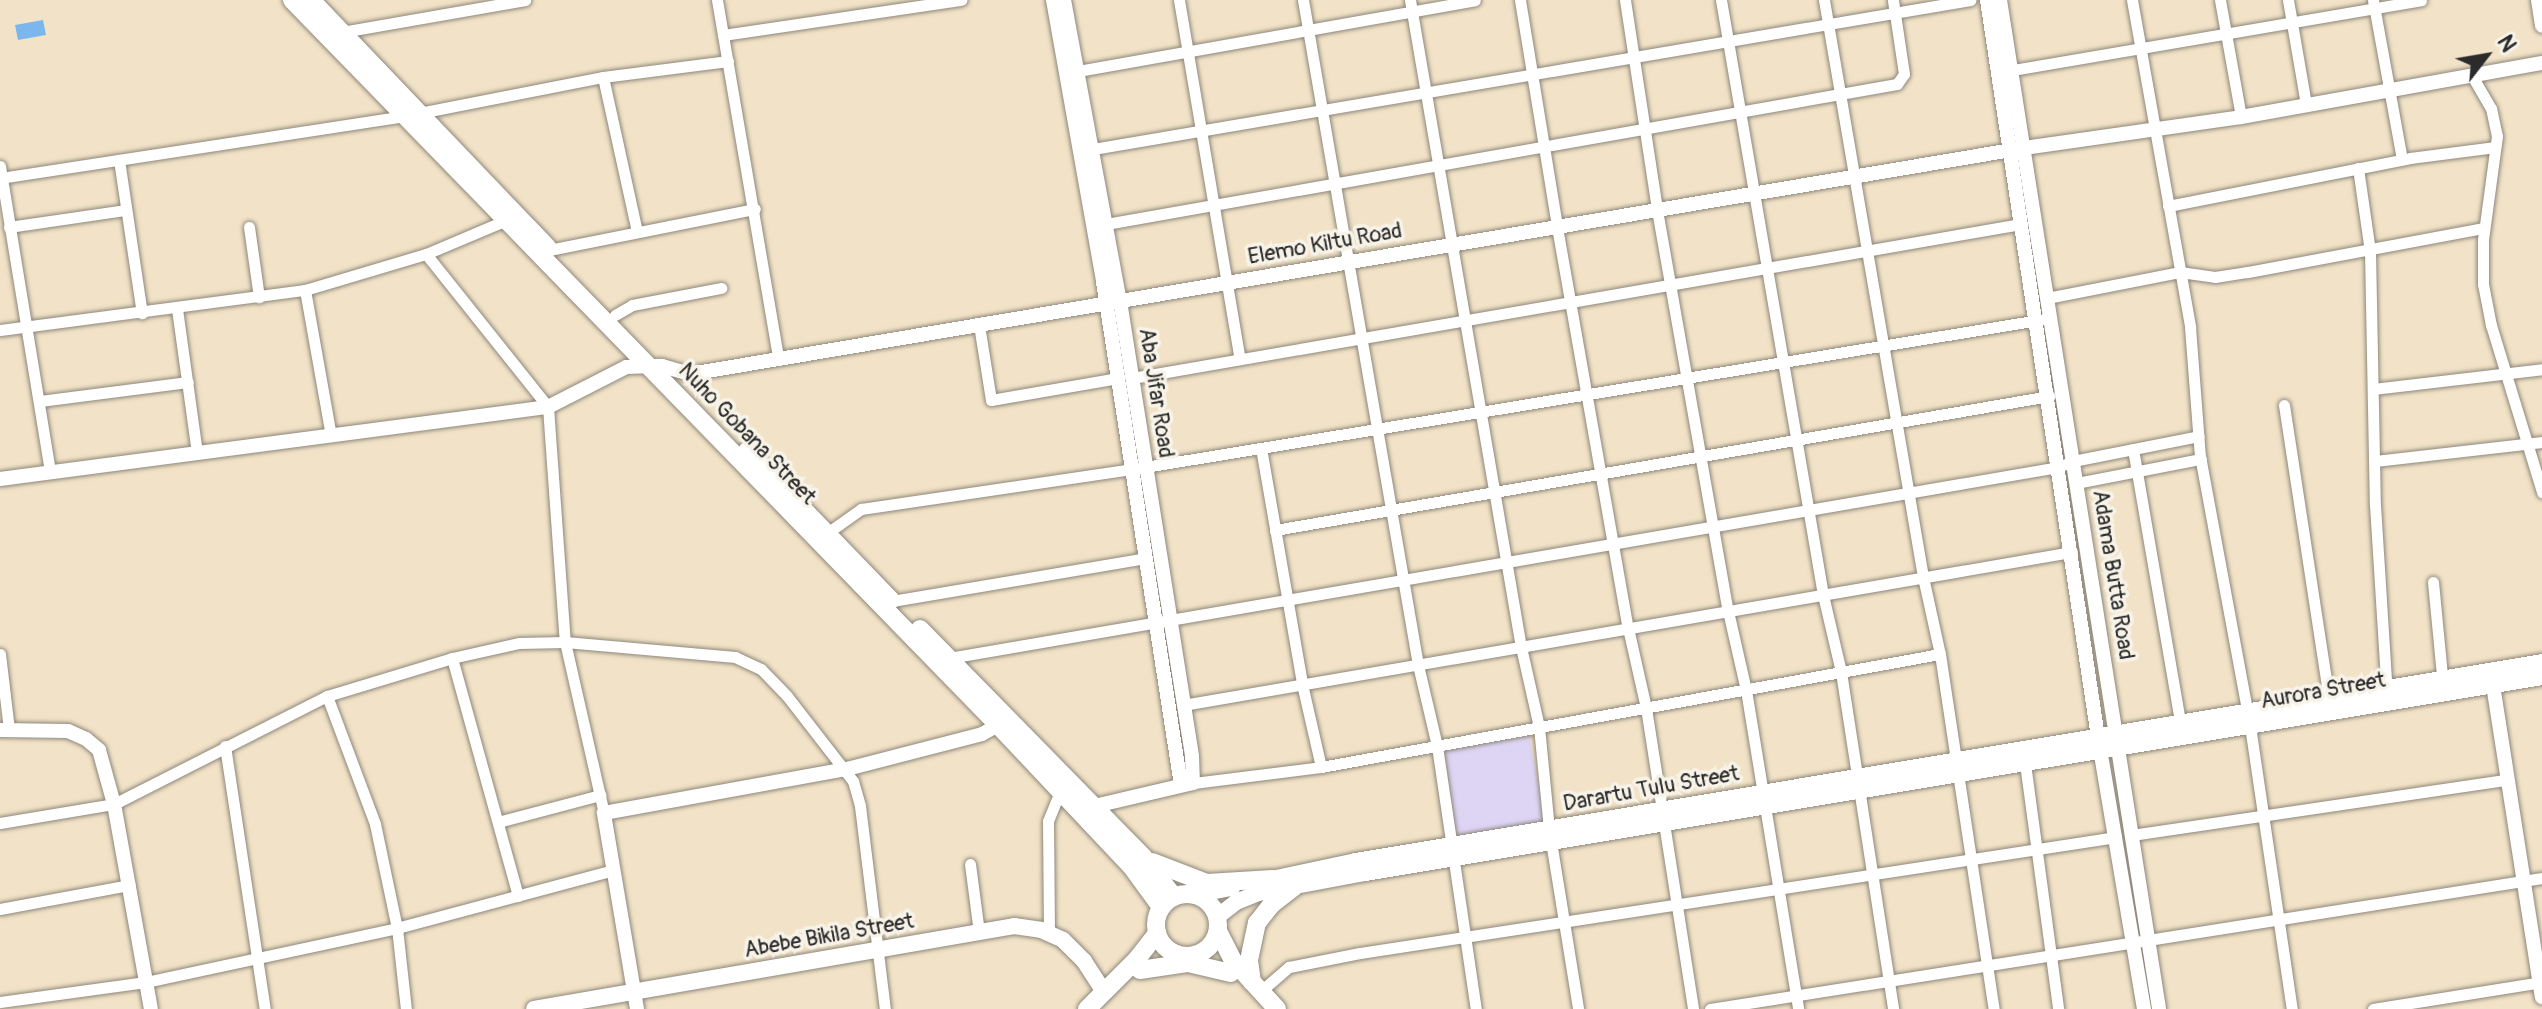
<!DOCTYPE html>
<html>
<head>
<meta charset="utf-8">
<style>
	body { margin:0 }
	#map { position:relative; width:2542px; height:1009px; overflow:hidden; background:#f2e3c8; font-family:Pangolin,sans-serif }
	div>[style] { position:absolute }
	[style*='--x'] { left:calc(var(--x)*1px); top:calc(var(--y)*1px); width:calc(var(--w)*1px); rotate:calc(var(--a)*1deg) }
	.built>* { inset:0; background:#ded5f5 }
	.water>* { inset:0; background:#7bb7ed }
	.roads { filter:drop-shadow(0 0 2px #8e877a) drop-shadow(0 0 2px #8e877a) }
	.minor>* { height:11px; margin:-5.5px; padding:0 5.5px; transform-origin:5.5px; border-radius:5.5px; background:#fff }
	.tertiary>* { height:14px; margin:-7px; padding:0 7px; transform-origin:7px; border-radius:7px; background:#fff }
	.secondary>* { height:16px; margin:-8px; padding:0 8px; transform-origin:8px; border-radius:8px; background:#fff }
	.primary>* { height:18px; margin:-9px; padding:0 9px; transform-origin:9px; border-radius:9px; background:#fff }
	.primary>.ring { margin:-9px; padding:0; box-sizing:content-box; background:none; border:18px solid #fff; border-radius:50% }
	span { translate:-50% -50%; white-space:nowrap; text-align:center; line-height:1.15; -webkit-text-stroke:7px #f7f3e8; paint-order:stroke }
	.street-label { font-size:22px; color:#2b2b2b }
	.north { position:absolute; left:2446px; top:16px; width:80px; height:80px; -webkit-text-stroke:6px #f7f3e8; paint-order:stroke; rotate:59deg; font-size:22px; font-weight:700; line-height:32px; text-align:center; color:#2b2b2b }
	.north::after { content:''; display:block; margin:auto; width:28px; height:36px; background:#2b2b2b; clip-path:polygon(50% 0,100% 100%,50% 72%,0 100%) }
</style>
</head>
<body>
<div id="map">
	<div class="built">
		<div style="clip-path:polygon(1529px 734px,1546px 826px,1454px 841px,1437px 750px)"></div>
	</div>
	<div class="water">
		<div style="clip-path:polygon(43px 20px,46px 35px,18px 40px,15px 25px)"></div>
	</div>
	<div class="roads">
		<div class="minor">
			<div style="--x:717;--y:0;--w:361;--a:80.3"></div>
			<div style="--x:1179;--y:0;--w:364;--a:80.4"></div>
			<div style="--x:1303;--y:0;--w:675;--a:80.19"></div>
			<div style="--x:1418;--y:665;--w:83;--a:76.8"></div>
			<div style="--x:1437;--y:746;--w:266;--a:81.6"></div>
			<div style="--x:1410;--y:0;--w:656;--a:80.27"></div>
			<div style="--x:1521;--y:647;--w:82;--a:77.3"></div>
			<div style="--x:1539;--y:727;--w:102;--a:84.4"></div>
			<div style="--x:1549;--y:829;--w:182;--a:80.8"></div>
			<div style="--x:1520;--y:0;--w:230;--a:80.7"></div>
			<div style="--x:1557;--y:227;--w:407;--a:80"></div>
			<div style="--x:1628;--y:628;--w:82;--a:77.3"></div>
			<div style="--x:1646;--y:708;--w:305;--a:81.1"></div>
			<div style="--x:1625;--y:0;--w:212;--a:81.3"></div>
			<div style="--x:1657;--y:210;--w:407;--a:80"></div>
			<div style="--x:1728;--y:611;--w:81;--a:77.2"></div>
			<div style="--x:1746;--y:690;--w:323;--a:80.7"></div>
			<div style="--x:1721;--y:0;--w:604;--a:80.27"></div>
			<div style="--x:1823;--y:595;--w:79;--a:76.8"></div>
			<div style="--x:1841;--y:672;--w:341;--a:81.2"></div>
			<div style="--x:1824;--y:0;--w:585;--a:80.26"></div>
			<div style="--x:1923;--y:577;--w:79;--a:77.6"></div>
			<div style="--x:1940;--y:654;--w:359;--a:81.4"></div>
			<div style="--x:2132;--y:0;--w:332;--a:79.9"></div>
			<div style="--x:2190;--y:327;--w:129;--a:85.6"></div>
			<div style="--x:2200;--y:456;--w:275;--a:79.5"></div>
			<div style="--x:2250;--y:726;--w:286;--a:81.6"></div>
			<div style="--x:2220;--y:0;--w:119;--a:79.8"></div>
			<div style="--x:2288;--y:0;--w:106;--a:80.2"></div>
			<div style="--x:2373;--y:0;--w:162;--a:79.7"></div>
			<div style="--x:342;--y:32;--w:186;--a:-9.9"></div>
			<div style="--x:723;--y:35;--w:241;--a:-8.4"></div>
			<div style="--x:2013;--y:70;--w:414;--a:-9.7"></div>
			<div style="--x:1078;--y:71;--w:403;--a:-10.1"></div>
			<div style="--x:2471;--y:74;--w:39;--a:60"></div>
			<div style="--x:2491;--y:108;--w:29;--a:78"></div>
			<div style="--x:2497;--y:136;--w:105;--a:97.7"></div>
			<div style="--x:2483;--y:240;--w:44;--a:90"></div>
			<div style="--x:2483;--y:284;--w:42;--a:79"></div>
			<div style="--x:2491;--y:325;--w:175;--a:73"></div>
			<div style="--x:603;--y:77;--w:158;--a:77.6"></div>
			<div style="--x:1093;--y:149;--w:890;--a:-9.64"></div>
			<div style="--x:119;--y:160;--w:155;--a:81.5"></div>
			<div style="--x:0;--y:166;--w:310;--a:80.7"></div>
			<div style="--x:2358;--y:168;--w:84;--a:81.8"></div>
			<div style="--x:2370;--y:251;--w:254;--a:88.9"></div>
			<div style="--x:2375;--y:505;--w:189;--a:86.4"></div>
			<div style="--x:0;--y:178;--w:409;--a:-8.7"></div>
			<div style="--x:404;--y:116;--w:203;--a:-11.1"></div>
			<div style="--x:603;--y:77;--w:126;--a:-7.3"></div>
			<div style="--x:2168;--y:206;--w:247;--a:-11.2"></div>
			<div style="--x:2410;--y:158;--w:86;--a:-7.4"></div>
			<div style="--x:1106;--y:224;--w:803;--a:-10.04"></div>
			<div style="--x:1897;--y:84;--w:12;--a:-55"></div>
			<div style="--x:1904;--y:74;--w:75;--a:-98.5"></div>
			<div style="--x:9;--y:227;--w:118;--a:-8.3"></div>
			<div style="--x:249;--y:227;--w:71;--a:81.9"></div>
			<div style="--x:544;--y:251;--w:215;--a:-11.3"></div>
			<div style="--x:426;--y:254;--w:196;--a:51.4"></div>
			<div style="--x:548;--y:407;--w:236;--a:85.9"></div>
			<div style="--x:565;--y:642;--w:175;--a:77.2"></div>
			<div style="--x:305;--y:290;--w:148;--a:79.9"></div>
			<div style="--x:2047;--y:298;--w:136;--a:-11.1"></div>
			<div style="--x:2180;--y:272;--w:35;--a:8"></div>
			<div style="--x:2215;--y:277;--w:33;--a:-9"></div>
			<div style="--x:2248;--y:272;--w:240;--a:-10.6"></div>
			<div style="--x:177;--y:309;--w:145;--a:82.1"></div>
			<div style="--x:615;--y:315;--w:20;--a:-30"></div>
			<div style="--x:632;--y:305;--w:91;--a:-10.8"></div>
			<div style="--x:979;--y:325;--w:76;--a:80.9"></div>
			<div style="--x:991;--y:400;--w:129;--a:-9.8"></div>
			<div style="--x:0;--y:330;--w:308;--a:-7.5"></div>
			<div style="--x:305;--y:290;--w:126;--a:-16.6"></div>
			<div style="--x:426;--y:254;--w:85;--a:-22.9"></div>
			<div style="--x:1132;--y:378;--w:902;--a:-9.83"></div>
			<div style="--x:2373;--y:389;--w:170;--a:-6.7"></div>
			<div style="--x:40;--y:401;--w:149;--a:-7.3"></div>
			<div style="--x:2284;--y:405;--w:303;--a:81.3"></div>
			<div style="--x:1261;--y:448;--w:240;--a:80.1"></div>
			<div style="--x:1302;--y:684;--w:85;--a:77.1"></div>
			<div style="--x:2133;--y:449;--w:283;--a:80.2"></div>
			<div style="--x:2375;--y:461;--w:168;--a:-6.5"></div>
			<div style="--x:2076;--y:483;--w:127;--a:-10.9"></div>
			<div style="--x:1275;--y:530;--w:786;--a:-9.82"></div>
			<div style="--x:823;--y:536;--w:47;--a:-35.4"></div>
			<div style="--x:861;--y:509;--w:287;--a:-8.4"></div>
			<div style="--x:1145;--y:467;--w:918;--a:-9.34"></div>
			<div style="--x:2433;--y:582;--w:103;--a:84.5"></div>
			<div style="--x:892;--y:601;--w:257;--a:-9.6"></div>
			<div style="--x:0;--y:654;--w:77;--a:83.2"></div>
			<div style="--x:452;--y:658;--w:247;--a:74.5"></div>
			<div style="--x:949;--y:658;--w:1125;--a:-9.77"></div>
			<div style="--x:2058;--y:467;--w:16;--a:-22"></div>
			<div style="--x:2073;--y:461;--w:128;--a:-11.2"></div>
			<div style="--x:327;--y:696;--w:137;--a:69.4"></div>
			<div style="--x:375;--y:824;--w:106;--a:78.1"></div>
			<div style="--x:397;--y:928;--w:81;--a:83.7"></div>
			<div style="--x:1183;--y:705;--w:902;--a:-9.77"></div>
			<div style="--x:225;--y:746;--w:266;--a:81.4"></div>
			<div style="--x:2024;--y:756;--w:255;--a:82.3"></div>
			<div style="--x:1193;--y:783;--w:129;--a:-7.1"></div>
			<div style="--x:1321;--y:767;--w:629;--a:-10.35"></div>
			<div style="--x:498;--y:822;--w:106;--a:-14.8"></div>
			<div style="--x:0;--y:823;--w:116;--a:-9.5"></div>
			<div style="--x:114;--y:804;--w:239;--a:-26.9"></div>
			<div style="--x:327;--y:696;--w:131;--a:-16.9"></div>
			<div style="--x:452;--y:658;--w:69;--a:-12.6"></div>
			<div style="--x:519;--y:643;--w:46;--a:-1.2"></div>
			<div style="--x:565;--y:642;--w:171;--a:5"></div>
			<div style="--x:735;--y:657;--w:29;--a:25"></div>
			<div style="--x:761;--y:669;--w:37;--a:46"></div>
			<div style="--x:787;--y:696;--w:108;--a:52.2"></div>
			<div style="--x:853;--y:781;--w:26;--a:74"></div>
			<div style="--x:860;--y:806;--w:205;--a:83"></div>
			<div style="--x:2132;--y:835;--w:378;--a:-8.4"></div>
			<div style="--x:970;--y:864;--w:69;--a:82.5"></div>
			<div style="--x:0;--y:909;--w:132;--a:-10.5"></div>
			<div style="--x:1049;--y:933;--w:112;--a:-90.5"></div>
			<div style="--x:1048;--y:821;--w:35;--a:-68"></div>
			<div style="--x:1261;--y:991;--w:37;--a:-41"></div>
			<div style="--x:1289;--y:967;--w:72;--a:-11.2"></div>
			<div style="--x:1360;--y:953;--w:765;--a:-8.72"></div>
			<div style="--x:0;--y:1002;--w:147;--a:-7.8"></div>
			<div style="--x:146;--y:982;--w:257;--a:-12.1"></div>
			<div style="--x:397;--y:928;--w:224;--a:-15"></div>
			<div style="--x:1710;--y:1009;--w:842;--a:-8.95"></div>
			<div style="--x:2373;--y:1009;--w:171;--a:-9.1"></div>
		</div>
		<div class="tertiary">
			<div style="--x:1053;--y:0;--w:286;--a:79.9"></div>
			<div style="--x:1103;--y:282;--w:509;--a:81.19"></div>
			<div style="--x:1064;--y:0;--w:306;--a:79.5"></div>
			<div style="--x:1120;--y:301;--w:461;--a:81"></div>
			<div style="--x:1192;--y:756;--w:27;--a:88"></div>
			<div style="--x:1193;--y:783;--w:101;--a:166.8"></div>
			<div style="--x:1987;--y:0;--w:745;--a:81.44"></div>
			<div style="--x:2098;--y:737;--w:276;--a:80.4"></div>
			<div style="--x:2000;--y:0;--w:1021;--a:81.04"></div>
			<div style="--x:2538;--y:0;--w:26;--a:81"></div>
			<div style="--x:0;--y:479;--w:553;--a:-7.49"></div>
			<div style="--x:548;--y:407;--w:88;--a:-27.1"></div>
			<div style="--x:626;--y:367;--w:36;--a:-2"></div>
			<div style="--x:662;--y:366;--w:29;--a:16"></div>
			<div style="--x:690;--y:374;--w:1346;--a:-9.62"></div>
			<div style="--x:2017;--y:149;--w:226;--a:-8.1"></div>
			<div style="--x:2241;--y:117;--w:306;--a:-10.2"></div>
			<div style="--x:2493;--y:685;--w:316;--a:81.1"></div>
			<div style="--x:0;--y:730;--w:68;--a:0.8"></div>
			<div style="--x:68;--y:731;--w:20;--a:24"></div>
			<div style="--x:86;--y:739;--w:17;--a:40"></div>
			<div style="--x:99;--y:750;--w:56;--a:74.5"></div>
			<div style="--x:114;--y:804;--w:208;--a:79.8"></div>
			<div style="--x:637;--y:1009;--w:199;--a:-99.6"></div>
			<div style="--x:604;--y:813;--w:247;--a:-10.3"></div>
			<div style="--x:847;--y:769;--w:139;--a:-14.5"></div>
			<div style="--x:982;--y:734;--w:26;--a:-29"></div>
		</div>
		<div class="secondary">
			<div style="--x:1262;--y:881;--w:96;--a:-12"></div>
			<div style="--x:1356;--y:861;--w:1203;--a:-9.52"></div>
			<div style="--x:1195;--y:895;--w:38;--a:-11"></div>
			<div style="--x:1217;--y:917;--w:24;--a:-38"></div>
			<div style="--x:1236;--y:902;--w:24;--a:-22"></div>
			<div style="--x:1258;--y:893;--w:109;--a:-10.6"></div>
			<div style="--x:1365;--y:873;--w:1193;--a:-9.45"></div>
			<div style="--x:534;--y:1009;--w:487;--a:-9.8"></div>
			<div style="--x:1014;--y:926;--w:27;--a:8"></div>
			<div style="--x:1041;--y:930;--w:24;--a:24"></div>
			<div style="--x:1063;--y:940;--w:30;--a:45"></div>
			<div style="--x:1084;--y:961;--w:37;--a:57"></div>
		</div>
		<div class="primary">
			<div style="--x:292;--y:0;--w:1013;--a:45.76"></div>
			<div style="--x:999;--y:726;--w:192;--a:46.7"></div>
			<div style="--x:1131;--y:866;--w:51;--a:53.8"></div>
			<div style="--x:311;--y:0;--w:342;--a:46.3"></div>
			<div style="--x:747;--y:451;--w:207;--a:46"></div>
			<div style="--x:920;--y:629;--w:320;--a:45.6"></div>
			<div style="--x:1144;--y:858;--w:49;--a:52.4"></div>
			<div style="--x:1152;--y:862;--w:59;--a:20.9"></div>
			<div style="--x:1207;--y:883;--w:66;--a:-3.5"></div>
			<div class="ring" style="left:1156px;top:894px;width:44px;height:44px"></div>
			<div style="--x:1218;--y:931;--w:34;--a:63"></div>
			<div style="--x:1233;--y:961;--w:65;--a:47.5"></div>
			<div style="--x:1140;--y:970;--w:49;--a:-8.3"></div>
			<div style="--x:1188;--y:963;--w:44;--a:13.1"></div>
			<div style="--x:1252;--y:982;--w:22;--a:-98"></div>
			<div style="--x:1249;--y:960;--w:38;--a:-78"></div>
			<div style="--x:1257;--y:923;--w:23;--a:-52"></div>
			<div style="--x:1271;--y:905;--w:29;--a:-38"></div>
			<div style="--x:1087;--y:1009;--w:71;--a:-45"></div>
			<div style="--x:1137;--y:959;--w:33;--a:-52"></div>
		</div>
	</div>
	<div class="street-label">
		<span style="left:1325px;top:244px;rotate:-10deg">Elemo Kiltu Road</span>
		<span style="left:1156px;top:393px;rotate:81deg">Aba Jifar Road</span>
		<span style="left:747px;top:434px;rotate:46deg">Nuho Gobana Street</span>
		<span style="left:2113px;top:575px;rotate:81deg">Adama Butta Road</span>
		<span style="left:2323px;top:691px;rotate:-10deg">Aurora Street</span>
		<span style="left:1651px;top:789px;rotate:-10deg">Darartu Tulu Street</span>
		<span style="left:829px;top:936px;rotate:-10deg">Abebe Bikila Street</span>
	</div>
	<div class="north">N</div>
</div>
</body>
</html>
